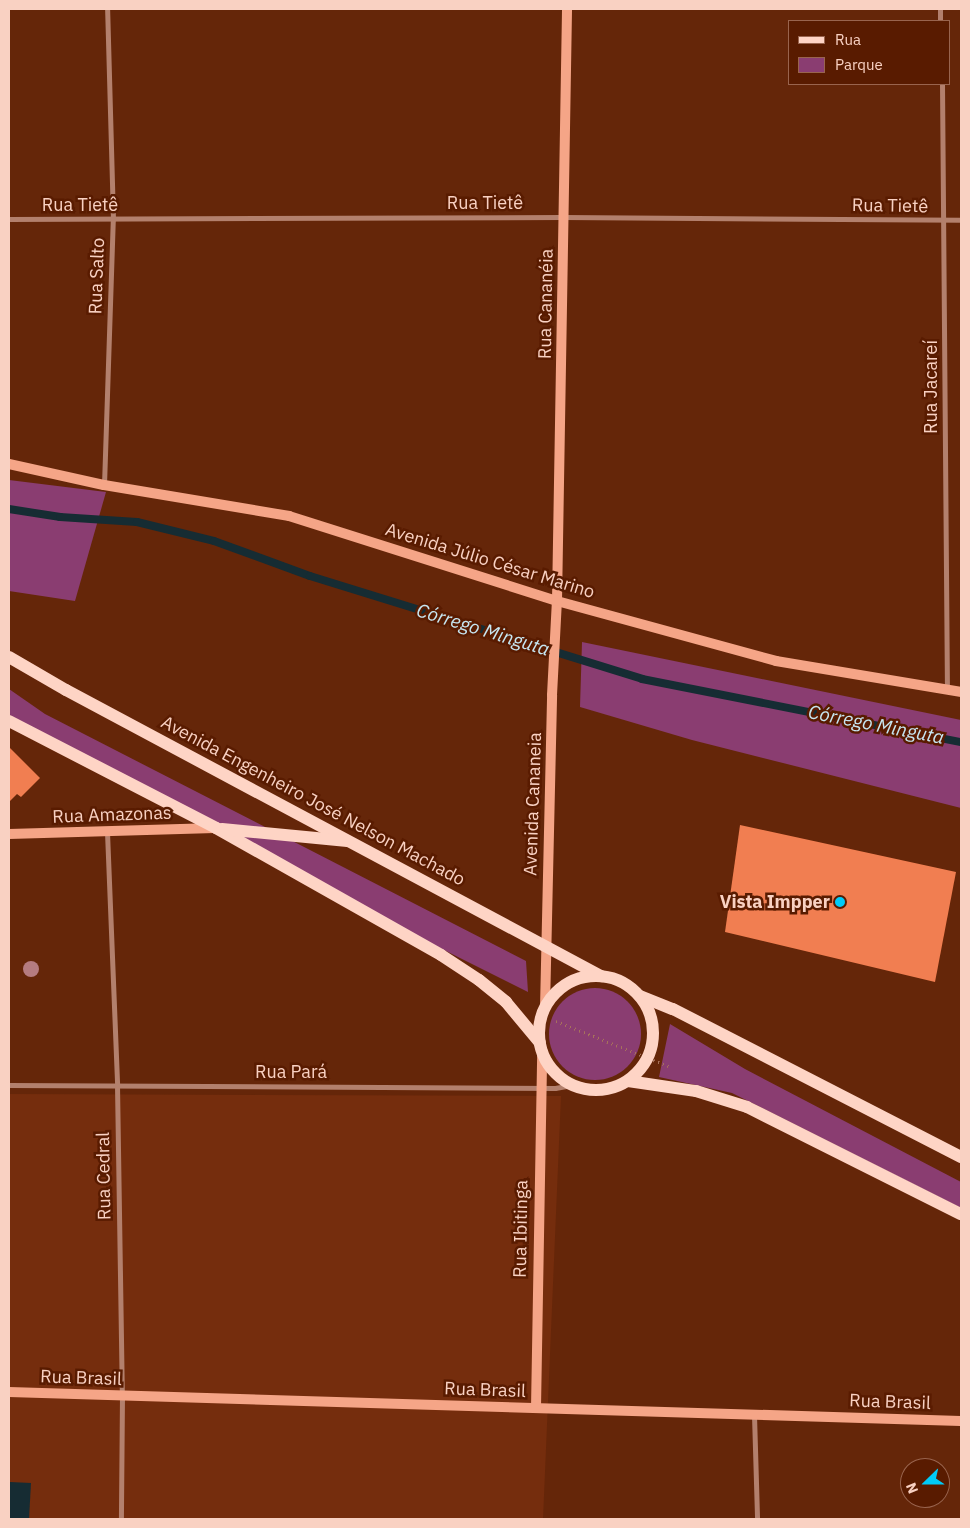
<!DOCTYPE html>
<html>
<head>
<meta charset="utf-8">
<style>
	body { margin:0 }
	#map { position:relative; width:970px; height:1528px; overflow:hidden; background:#652609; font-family:"IBM Plex Sans",sans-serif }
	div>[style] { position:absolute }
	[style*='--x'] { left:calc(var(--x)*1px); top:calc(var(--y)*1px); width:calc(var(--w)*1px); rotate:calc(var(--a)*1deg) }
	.built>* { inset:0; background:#752d0d }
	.green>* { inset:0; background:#8a3d71 }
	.round { border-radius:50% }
	.water>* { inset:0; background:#162c33 }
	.stream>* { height:8px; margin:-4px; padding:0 4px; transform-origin:4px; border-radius:4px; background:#162c33 }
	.building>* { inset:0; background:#f17e51 }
	.path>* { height:3px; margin-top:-1.5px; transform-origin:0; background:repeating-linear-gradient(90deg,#a7725b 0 1px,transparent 0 5px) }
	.street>* { height:5px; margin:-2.5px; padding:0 2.5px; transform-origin:2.5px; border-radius:2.5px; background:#b3806d }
	.secondary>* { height:10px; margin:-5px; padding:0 5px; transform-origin:5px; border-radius:5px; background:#f5a587 }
	.primary>* { height:12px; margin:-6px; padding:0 6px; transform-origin:6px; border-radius:6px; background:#fed4c5 }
	.primary>.ring { margin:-6px; padding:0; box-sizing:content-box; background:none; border:12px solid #fed4c5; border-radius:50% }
	.trees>* { width:16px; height:16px; margin:-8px; border-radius:50%; background:#b57c80 }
	.dots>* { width:14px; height:14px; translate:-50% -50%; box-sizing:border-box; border:2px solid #591b00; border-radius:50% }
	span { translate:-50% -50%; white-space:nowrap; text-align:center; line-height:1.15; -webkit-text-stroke:5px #591b00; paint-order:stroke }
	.street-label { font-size:18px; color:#f9d1c2 }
	.poi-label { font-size:18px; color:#f9d1c2; font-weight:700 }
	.right { translate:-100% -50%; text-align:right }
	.water-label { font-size:19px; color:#c7e6f1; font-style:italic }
	.frame { position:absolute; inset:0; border:10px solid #f9d1c2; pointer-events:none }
	.legend { position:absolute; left:788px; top:20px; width:162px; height:65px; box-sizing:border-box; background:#591b00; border:1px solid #99644e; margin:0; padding:6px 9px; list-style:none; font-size:15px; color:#f9d1c2 }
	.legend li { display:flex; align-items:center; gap:10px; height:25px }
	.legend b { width:25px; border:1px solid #99644e }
	.north { position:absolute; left:900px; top:1458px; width:50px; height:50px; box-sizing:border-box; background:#591b00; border:1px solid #99644e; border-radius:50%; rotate:248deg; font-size:14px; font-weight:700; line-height:20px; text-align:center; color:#f9d1c2 }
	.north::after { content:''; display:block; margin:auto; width:18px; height:22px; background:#00cbf8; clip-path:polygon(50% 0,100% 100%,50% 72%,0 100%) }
</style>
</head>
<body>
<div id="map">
	<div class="built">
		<div style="clip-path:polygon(9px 1094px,561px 1096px,543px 1519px,9px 1519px)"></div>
	</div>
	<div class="green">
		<div style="clip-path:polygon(9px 480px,106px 492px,75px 601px,9px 591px)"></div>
		<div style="clip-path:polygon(582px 642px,961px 720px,961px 808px,692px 740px,580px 707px)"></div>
		<div style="clip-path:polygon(9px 689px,45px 714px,526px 961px,528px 992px,282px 869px,9px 719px)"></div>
		<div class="round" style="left:549px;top:988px;width:92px;height:92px"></div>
		<div style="clip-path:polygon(670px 1024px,745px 1069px,961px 1182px,961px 1208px,732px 1093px,659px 1077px)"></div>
	</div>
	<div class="water">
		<div style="clip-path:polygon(10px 1482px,31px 1483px,29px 1519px,9px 1519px)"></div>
	</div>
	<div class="stream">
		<div style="--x:9;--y:509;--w:52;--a:8.9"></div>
		<div style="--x:60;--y:517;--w:77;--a:3.7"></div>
		<div style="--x:137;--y:522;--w:79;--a:13.9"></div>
		<div style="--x:214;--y:541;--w:102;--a:20"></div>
		<div style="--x:310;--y:576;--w:348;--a:17.2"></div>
		<div style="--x:642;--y:679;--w:325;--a:11.2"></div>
	</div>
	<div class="building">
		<div style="clip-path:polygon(9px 747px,40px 778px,21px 797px,17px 794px,9px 802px)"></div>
		<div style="clip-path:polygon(740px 825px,956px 872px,935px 982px,725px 932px)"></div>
	</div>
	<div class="path">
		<div style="--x:556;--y:1021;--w:124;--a:21.8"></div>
	</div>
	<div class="street">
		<div style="--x:940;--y:9;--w:12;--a:90"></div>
		<div style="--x:942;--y:84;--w:606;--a:89.53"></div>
		<div style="--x:9;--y:219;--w:554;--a:-0.21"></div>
		<div style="--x:563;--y:217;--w:398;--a:0.4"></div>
		<div style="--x:104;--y:485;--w:266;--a:-88.1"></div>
		<div style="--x:113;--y:219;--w:210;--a:-91.6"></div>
		<div style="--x:107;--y:832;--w:253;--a:87.7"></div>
		<div style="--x:117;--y:1085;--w:310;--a:89.1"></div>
		<div style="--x:122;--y:1395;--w:124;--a:90.5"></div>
		<div style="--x:9;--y:1085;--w:546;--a:0.31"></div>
		<div style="--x:555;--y:1088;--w:17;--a:-10"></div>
		<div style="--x:754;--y:1415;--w:104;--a:88.3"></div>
	</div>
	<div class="secondary">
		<div style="--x:9;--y:464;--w:97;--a:12.5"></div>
		<div style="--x:104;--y:485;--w:188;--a:9.5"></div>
		<div style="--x:289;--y:516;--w:281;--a:17.6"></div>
		<div style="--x:557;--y:601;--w:227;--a:15.3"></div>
		<div style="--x:776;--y:661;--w:188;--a:9.5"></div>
		<div style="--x:9;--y:834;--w:206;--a:-1.7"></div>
		<div style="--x:545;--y:1008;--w:313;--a:-88.7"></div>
		<div style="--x:552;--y:695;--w:94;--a:-87"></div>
		<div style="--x:557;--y:601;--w:592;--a:-89.03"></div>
		<div style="--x:9;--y:1392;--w:952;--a:1.74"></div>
		<div style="--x:536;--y:1408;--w:358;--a:-89"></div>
	</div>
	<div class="primary">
		<div style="--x:9;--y:657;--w:66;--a:30.1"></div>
		<div style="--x:66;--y:690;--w:607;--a:28.13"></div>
		<div style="--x:9;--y:721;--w:233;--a:27.3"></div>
		<div style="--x:216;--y:828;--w:258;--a:29.4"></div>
		<div style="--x:441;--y:955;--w:45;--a:33.3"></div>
		<div style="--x:479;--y:980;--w:35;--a:39"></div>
		<div style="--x:506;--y:1002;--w:53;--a:50.3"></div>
		<div style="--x:222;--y:829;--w:126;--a:5.5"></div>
		<div class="ring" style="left:539px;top:976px;width:102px;height:102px"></div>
		<div style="--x:640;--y:996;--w:35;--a:22"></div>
		<div style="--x:673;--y:1009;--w:324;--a:27.2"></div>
		<div style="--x:628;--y:1081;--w:69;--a:8.4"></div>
		<div style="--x:696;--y:1091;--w:53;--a:17.4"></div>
		<div style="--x:747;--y:1107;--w:239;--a:26.6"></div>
	</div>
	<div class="trees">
		<div style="left:31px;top:969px"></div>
	</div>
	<div class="dots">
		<div style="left:840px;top:902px;background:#00cbf8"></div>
	</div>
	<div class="street-label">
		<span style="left:485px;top:203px">Rua Tietê</span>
		<span style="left:80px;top:205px">Rua Tietê</span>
		<span style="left:890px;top:206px;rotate:1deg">Rua Tietê</span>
		<span style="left:97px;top:276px;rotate:-88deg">Rua Salto</span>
		<span style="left:546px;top:304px;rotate:-89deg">Rua Cananéia</span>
		<span style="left:931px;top:387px;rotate:-90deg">Rua Jacareí</span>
		<span style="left:490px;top:561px;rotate:17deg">Avenida Júlio César Marino</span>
		<span style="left:313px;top:801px;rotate:28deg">Avenida Engenheiro José Nelson Machado</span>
		<span style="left:533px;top:804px;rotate:-88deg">Avenida Cananeia</span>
		<span style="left:112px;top:815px;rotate:-2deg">Rua Amazonas</span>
		<span style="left:291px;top:1072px">Rua Pará</span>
		<span style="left:104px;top:1176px;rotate:-91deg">Rua Cedral</span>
		<span style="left:521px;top:1229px;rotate:-89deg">Rua Ibitinga</span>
		<span style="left:81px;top:1378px;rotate:2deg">Rua Brasil</span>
		<span style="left:485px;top:1390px;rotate:2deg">Rua Brasil</span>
		<span style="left:890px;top:1402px;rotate:2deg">Rua Brasil</span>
	</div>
	<div class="poi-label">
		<span class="right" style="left:830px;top:902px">Vista Impper</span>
	</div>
	<div class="water-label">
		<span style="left:483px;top:630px;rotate:17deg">Córrego Minguta</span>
		<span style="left:876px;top:725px;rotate:11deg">Córrego Minguta</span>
	</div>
	<div class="frame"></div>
	<ul class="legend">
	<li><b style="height:6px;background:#fed4c5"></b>Rua</li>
	<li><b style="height:14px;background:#8a3d71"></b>Parque</li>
	</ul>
	<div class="north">N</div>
</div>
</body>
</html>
